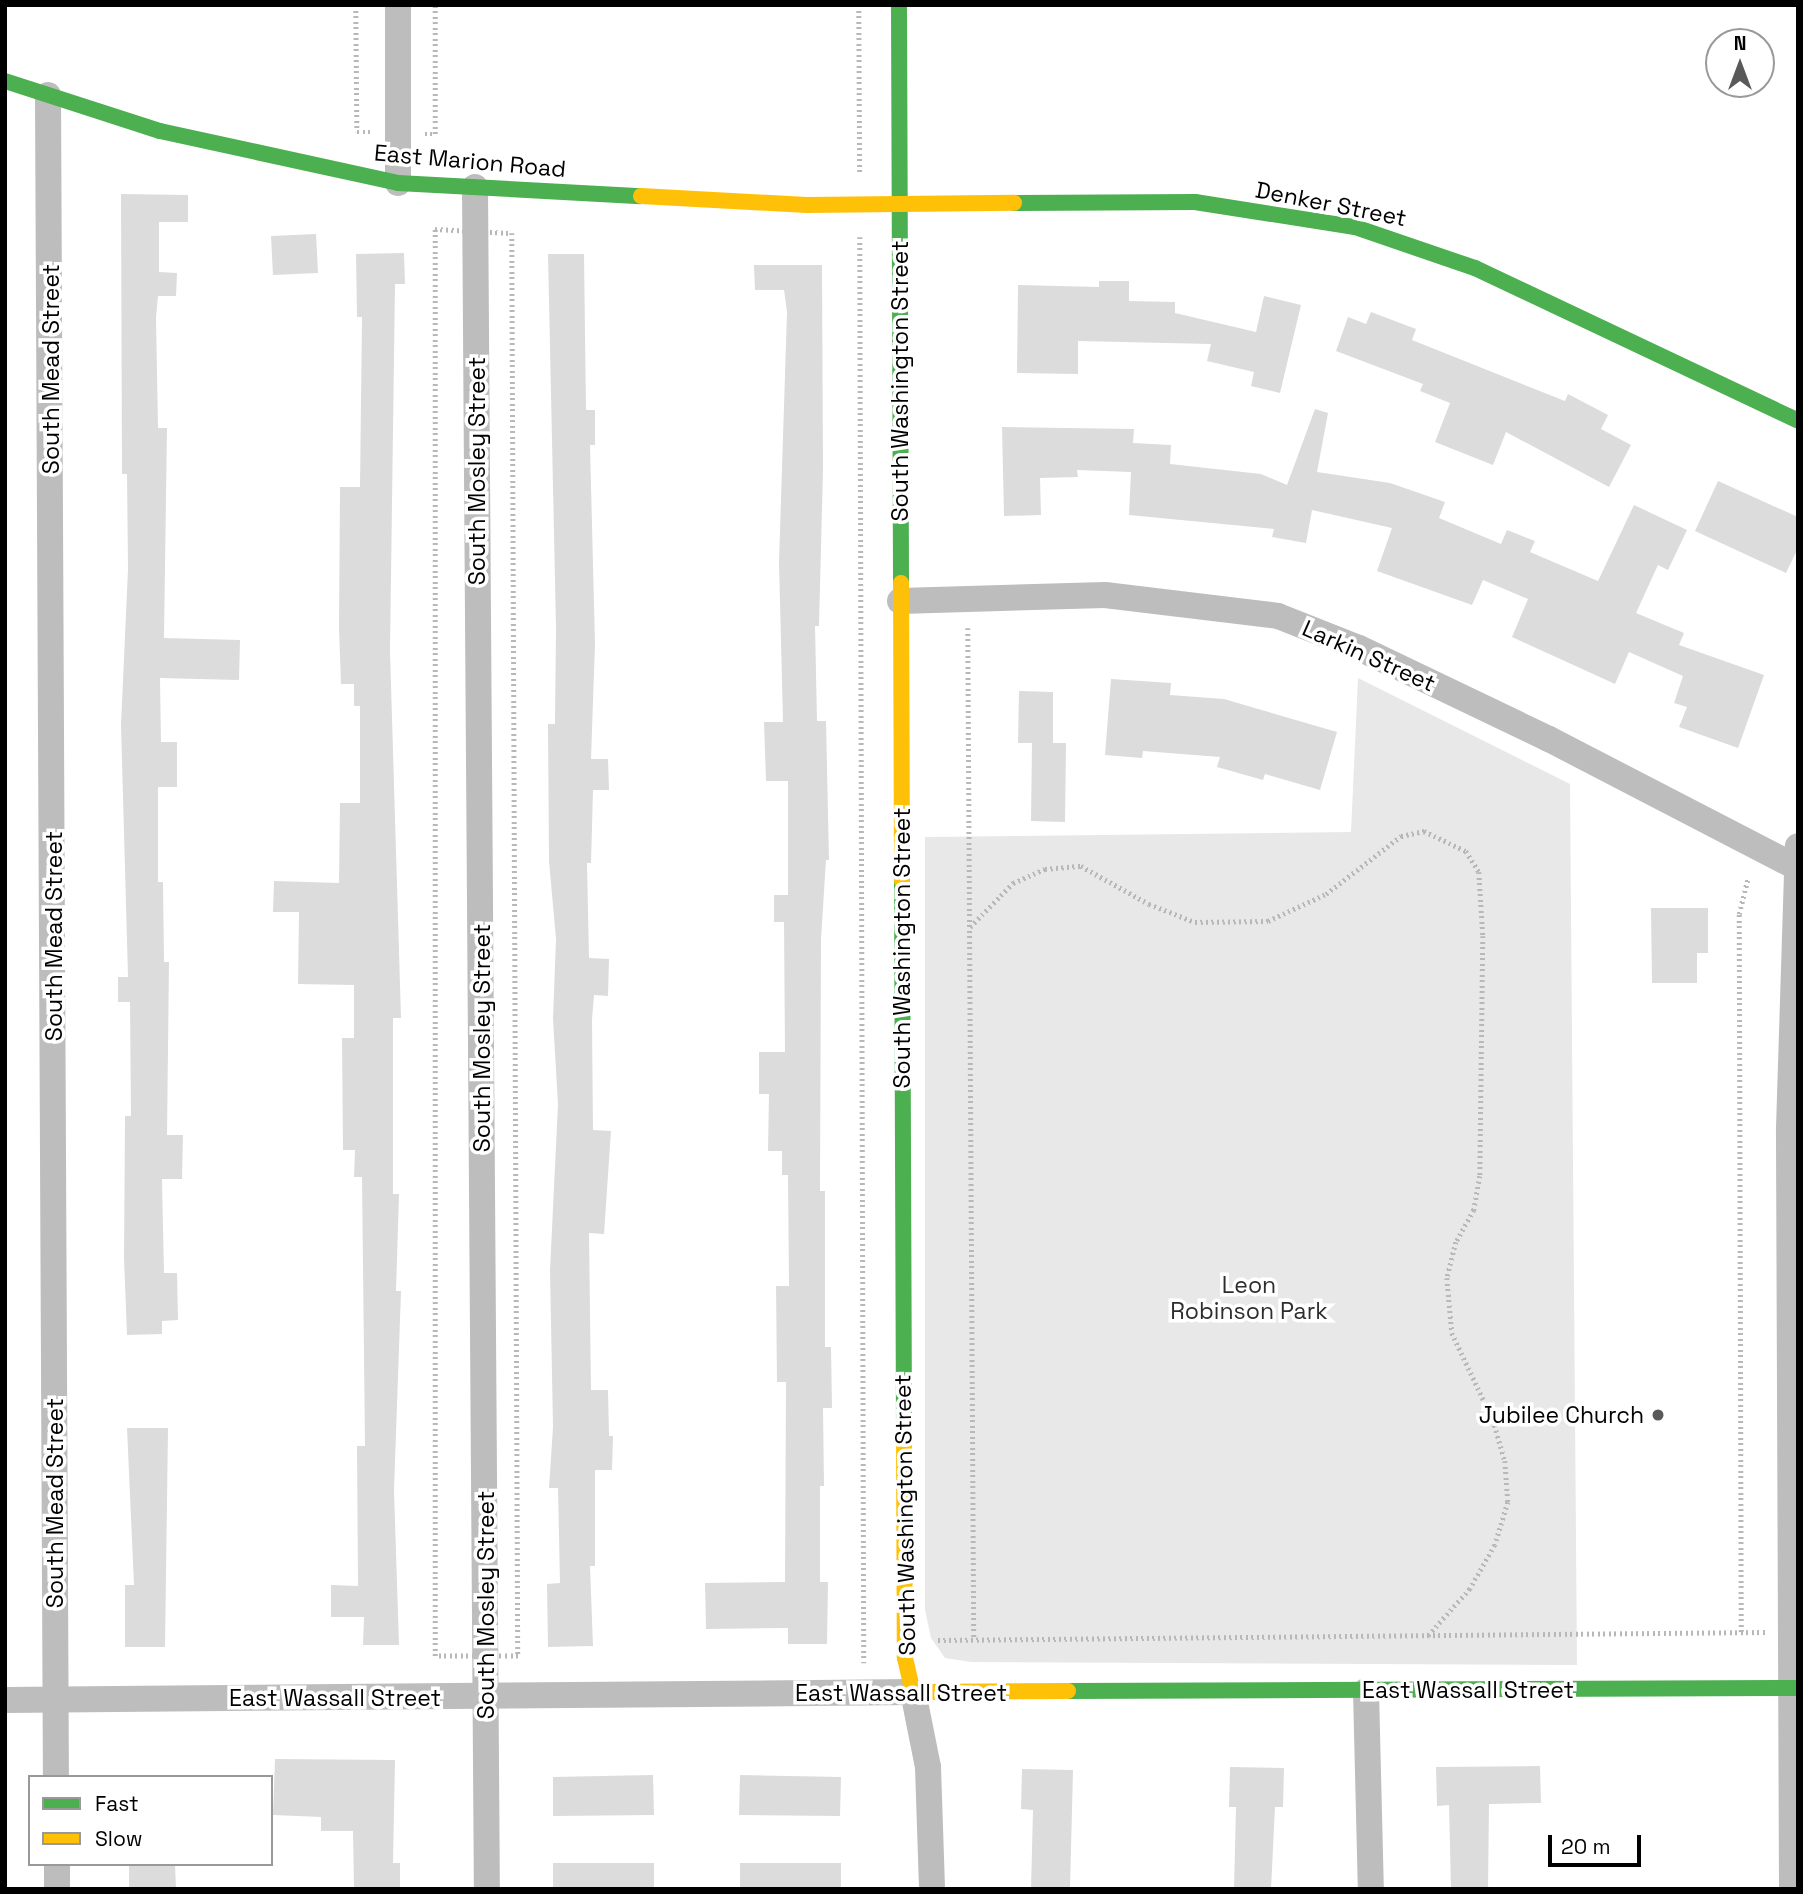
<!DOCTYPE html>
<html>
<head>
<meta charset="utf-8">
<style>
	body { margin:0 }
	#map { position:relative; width:1803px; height:1894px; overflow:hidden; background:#fff; font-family:"Space Grotesk",sans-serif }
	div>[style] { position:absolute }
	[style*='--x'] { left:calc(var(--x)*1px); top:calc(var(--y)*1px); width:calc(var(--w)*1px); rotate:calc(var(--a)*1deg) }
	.green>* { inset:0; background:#e8e8e8 }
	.building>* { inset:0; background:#dcdcdc }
	.path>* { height:4.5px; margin-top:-2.25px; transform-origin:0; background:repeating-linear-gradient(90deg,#b8b8b8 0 2px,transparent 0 5.5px) }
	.street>* { height:26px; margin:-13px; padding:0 13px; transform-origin:13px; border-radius:13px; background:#bdbdbd }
	.fast>* { height:16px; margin:-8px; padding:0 8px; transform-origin:8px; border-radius:8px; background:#4caf50 }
	.slow>* { height:16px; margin:-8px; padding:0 8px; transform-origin:8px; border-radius:8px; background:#ffc107 }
	.dots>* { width:19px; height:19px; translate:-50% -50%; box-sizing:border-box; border:4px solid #fff; border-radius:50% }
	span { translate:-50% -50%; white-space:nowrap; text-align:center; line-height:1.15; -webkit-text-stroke:7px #fff; paint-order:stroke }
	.street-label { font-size:23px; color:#000 }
	.park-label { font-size:23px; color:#2d2d2d }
	.poi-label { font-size:23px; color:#000 }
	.right { translate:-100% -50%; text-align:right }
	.frame { position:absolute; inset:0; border:7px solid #000; pointer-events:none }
	.legend { position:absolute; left:28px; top:1775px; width:245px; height:91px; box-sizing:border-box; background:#fff; border:2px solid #999; margin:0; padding:9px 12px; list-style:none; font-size:21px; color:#000 }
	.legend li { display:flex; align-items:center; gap:14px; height:35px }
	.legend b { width:35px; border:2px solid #999 }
	.north { position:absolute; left:1705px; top:28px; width:70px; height:70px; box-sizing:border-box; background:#fff; border:2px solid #999; border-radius:50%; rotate:0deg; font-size:19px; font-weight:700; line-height:28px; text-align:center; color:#000 }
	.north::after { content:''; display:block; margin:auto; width:24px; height:32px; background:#595959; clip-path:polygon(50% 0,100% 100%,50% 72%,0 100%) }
	.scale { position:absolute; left:1548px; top:1835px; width:93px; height:32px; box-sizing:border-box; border:4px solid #000; border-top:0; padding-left:9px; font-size:21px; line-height:24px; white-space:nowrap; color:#000; -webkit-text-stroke:5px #fff; paint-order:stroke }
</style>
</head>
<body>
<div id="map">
	<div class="green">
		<div style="clip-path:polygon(1358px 678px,1570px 784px,1577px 1665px,971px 1662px,945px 1658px,931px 1638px,925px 1610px,925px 837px,1351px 832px)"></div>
	</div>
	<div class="building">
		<div style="clip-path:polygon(121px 194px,188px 195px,188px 222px,159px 222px,159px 272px,177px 273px,176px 296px,158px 296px,156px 317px,158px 428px,167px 428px,164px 638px,240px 640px,239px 680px,160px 678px,161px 742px,177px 742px,177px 787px,158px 787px,158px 882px,163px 882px,164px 962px,169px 962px,167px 1135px,183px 1135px,182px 1179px,162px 1179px,164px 1273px,177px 1273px,178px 1320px,162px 1321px,162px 1334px,127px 1335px,124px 1258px,125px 1116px,131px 1116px,130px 1002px,118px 1002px,118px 977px,128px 977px,121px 725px,128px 569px,127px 474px,122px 474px)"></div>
		<div style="clip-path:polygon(316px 234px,318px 273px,273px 275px,271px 236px)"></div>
		<div style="clip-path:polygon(404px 253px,405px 284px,395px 284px,390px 651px,401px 1018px,393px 1018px,393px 1194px,399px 1194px,396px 1291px,401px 1291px,394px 1490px,399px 1645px,363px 1645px,364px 1617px,331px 1617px,331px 1585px,358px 1586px,357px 1446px,365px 1446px,362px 1177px,354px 1177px,355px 1150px,343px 1150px,342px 1038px,354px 1038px,354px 985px,298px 984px,299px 912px,273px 912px,274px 881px,339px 883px,340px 803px,360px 803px,360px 706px,354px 706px,354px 684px,341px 684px,339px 628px,340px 487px,360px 487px,362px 317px,357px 317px,356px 254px)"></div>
		<div style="clip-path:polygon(548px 254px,584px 254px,586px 410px,595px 410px,595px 445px,590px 445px,595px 644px,591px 759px,608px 759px,609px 790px,593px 790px,591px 863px,587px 863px,589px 958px,609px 959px,608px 996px,594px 995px,592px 1020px,593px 1130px,611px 1131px,604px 1234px,589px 1233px,591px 1390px,608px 1390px,609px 1436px,613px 1436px,612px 1470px,595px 1470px,595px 1566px,590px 1566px,593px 1646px,548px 1647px,547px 1584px,560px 1583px,558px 1488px,549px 1488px,553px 1427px,550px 1270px,558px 1104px,553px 1019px,556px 939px,549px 861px,548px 724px,555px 724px,556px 627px)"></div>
		<div style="clip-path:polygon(754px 265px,822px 265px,823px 469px,819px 626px,815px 626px,817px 721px,826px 721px,829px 860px,826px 860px,821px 939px,820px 1191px,825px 1191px,825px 1347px,831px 1347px,832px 1408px,823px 1408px,824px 1486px,820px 1486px,820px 1582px,828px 1582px,827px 1644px,788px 1644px,788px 1628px,706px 1629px,705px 1583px,785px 1582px,786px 1382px,777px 1382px,776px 1286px,789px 1286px,788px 1175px,782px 1175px,782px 1151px,768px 1151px,769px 1094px,759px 1094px,759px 1052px,785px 1052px,784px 922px,774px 922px,774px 895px,788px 895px,788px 781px,766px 781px,764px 722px,783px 722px,779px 562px,787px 312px,784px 290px,755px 290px)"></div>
		<div style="clip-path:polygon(1099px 281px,1129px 281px,1129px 301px,1175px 302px,1175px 313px,1256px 332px,1264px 296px,1301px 305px,1280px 393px,1251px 386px,1254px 372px,1207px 361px,1211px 344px,1078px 341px,1078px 374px,1017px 373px,1018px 285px,1099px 287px)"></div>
		<div style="clip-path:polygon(1371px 312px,1416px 329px,1412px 340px,1565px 401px,1568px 394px,1608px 415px,1601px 429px,1631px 445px,1609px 487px,1506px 432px,1493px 465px,1435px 442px,1450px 403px,1420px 391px,1423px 384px,1336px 351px,1348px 317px,1366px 324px)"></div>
		<div style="clip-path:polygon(1315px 409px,1328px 413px,1317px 472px,1390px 483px,1445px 502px,1439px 518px,1501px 544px,1507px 530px,1535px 541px,1530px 552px,1598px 581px,1634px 505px,1687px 530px,1668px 570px,1658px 565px,1636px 613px,1684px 633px,1679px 645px,1764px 675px,1738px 748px,1679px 727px,1687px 707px,1674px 703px,1683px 676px,1629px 652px,1615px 684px,1512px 637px,1528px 599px,1483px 580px,1472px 605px,1377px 571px,1392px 528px,1312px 510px,1306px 543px,1272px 537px,1274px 529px,1129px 515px,1131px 472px,1077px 470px,1078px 477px,1040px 478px,1041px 515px,1004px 516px,1002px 427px,1134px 429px,1133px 443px,1171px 445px,1170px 464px,1261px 474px,1287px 485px)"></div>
		<div style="clip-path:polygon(1718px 481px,1798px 517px,1798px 548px,1786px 573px,1695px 531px)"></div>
		<div style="clip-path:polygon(1111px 679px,1171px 683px,1170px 695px,1224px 699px,1337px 732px,1320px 790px,1265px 774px,1263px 780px,1217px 767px,1220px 757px,1143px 751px,1142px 758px,1105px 755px)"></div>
		<div style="clip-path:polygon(1019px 691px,1053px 692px,1053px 743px,1066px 743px,1065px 822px,1031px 821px,1032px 743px,1018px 743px)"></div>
		<div style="clip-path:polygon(1651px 908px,1708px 908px,1708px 953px,1697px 953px,1697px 983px,1652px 983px)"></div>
		<div style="clip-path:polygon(127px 1428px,168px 1428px,165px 1647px,125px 1647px,125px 1585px,134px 1585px)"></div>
		<div style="clip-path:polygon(275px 1759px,395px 1760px,393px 1863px,400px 1863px,400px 1889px,354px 1889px,353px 1831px,321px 1831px,321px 1817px,273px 1815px)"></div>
		<div style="clip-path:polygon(1540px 1766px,1541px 1803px,1489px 1804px,1488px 1889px,1451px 1889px,1449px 1805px,1437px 1806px,1436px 1767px)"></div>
		<div style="clip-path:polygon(1230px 1767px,1284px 1768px,1283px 1807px,1275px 1807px,1271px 1889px,1234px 1889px,1236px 1807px,1229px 1807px)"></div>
		<div style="clip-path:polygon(1022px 1769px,1073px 1770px,1070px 1889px,1031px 1889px,1033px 1810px,1021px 1809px)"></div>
		<div style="clip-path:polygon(653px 1775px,654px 1815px,553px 1816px,553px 1777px)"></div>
		<div style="clip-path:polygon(740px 1775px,841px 1777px,840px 1816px,739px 1815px)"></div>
		<div style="clip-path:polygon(553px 1863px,654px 1863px,654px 1889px,553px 1889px)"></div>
		<div style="clip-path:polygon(740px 1863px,841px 1863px,841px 1889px,740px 1889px)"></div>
		<div style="clip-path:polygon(129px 1864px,175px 1864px,176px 1889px,129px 1889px)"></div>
	</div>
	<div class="path">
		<div style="--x:356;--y:5;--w:127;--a:89.5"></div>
		<div style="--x:357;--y:132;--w:14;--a:0"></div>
		<div style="--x:859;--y:5;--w:167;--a:89.7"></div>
		<div style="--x:425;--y:134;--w:10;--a:0"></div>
		<div style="--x:435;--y:134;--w:129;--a:-90"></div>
		<div style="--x:435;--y:229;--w:77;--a:3"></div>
		<div style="--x:512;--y:233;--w:1423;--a:89.76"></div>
		<div style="--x:518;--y:1656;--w:83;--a:180"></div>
		<div style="--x:435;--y:1656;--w:1427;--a:-90"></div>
		<div style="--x:860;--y:237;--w:1426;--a:89.84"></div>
		<div style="--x:968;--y:628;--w:1010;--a:89.66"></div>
		<div style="--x:970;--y:927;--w:62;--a:-45.7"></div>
		<div style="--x:1013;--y:883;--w:35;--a:-24"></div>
		<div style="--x:1045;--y:869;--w:36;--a:-5"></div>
		<div style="--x:1081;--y:866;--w:78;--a:29.2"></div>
		<div style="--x:1149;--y:904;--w:49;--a:21.4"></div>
		<div style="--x:1195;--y:922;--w:73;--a:-0.8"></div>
		<div style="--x:1268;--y:921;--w:64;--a:-25"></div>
		<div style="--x:1326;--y:894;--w:95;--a:-37.7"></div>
		<div style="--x:1401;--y:836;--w:24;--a:-12"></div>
		<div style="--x:1424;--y:831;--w:47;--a:25.5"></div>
		<div style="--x:1466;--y:851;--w:25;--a:58"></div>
		<div style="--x:1479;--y:872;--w:64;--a:86.4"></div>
		<div style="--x:1483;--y:936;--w:240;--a:90.7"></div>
		<div style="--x:1480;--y:1176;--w:35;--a:100"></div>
		<div style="--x:1474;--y:1210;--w:37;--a:119"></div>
		<div style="--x:1456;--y:1242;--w:37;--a:104"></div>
		<div style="--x:1447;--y:1278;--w:55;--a:84.8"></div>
		<div style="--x:1452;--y:1333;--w:96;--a:64.8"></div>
		<div style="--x:1493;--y:1420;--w:43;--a:73.7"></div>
		<div style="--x:1505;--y:1461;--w:41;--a:85.8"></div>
		<div style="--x:1508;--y:1502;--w:45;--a:106.8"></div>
		<div style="--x:1495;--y:1545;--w:51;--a:119.6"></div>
		<div style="--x:1470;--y:1589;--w:63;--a:131.8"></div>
		<div style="--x:1741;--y:1632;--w:718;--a:-90.16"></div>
		<div style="--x:1739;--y:914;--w:38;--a:-76"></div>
		<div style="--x:938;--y:1640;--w:827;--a:-0.55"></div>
	</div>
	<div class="street">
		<div style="--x:398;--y:5;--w:178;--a:90"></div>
		<div style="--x:48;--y:95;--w:1682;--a:89.73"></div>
		<div style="--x:475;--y:187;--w:1702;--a:89.6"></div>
		<div style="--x:900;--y:601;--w:205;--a:-1.7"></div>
		<div style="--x:1105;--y:595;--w:174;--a:6.9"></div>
		<div style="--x:1278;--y:616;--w:87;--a:21.6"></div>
		<div style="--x:1359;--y:648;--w:211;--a:25.6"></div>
		<div style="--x:1549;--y:739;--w:280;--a:27.4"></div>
		<div style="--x:1366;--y:1691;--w:198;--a:88.6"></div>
		<div style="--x:5;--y:1700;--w:908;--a:-0.5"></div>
		<div style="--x:913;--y:1692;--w:76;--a:78.7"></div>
		<div style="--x:928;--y:1767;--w:122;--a:88.1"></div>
		<div style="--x:57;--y:1864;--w:25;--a:90"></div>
		<div style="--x:1792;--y:1889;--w:761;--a:-90.23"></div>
		<div style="--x:1789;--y:1128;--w:282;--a:-88.2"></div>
	</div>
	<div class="fast">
		<div style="--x:899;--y:5;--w:578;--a:89.8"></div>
		<div style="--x:5;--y:81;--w:163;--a:17.9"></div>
		<div style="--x:160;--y:131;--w:244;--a:12.3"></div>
		<div style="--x:398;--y:183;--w:243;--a:3.1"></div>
		<div style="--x:1014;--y:203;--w:181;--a:-0.3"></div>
		<div style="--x:1195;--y:202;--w:162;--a:8.9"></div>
		<div style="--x:1355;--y:227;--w:127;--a:18.9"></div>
		<div style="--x:1475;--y:268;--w:357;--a:25.3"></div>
		<div style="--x:902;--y:881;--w:544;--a:89.79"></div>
		<div style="--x:1068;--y:1691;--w:730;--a:-0.24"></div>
	</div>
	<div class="slow">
		<div style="--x:641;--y:196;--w:166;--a:3.1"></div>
		<div style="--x:807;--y:205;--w:207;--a:-0.6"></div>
		<div style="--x:901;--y:583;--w:298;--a:89.8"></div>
		<div style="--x:904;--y:1425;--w:233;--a:89.8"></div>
		<div style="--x:905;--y:1658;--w:35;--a:77"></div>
		<div style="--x:913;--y:1692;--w:155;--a:-0.4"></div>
	</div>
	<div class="dots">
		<div style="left:1658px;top:1415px;background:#595959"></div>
	</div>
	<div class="street-label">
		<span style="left:470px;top:161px;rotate:5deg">East Marion Road</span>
		<span style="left:1331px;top:204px;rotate:11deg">Denker Street</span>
		<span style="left:51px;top:369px;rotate:-90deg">South Mead Street</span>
		<span style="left:900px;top:381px;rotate:-90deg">South Washington Street</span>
		<span style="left:477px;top:471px;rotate:-90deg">South Mosley Street</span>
		<span style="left:1369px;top:656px;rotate:24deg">Larkin Street</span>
		<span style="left:54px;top:936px;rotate:-90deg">South Mead Street</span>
		<span style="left:902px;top:948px;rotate:-90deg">South Washington Street</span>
		<span style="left:482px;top:1038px;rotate:-90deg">South Mosley Street</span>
		<span style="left:55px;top:1503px;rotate:-90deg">South Mead Street</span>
		<span style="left:905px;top:1515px;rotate:-91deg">South Washington Street</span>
		<span style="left:486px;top:1605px;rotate:-90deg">South Mosley Street</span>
		<span style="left:1468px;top:1690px">East Wassall Street</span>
		<span style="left:901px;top:1693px">East Wassall Street</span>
		<span style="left:335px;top:1698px">East Wassall Street</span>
	</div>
	<div class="park-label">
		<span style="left:1249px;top:1298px">Leon<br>Robinson Park</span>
	</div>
	<div class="poi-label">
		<span class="right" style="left:1644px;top:1415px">Jubilee Church</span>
	</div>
	<div class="frame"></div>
	<ul class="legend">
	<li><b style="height:9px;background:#4caf50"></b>Fast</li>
	<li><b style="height:9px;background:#ffc107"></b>Slow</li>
	</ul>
	<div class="north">N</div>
	<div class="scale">20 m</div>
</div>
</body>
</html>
